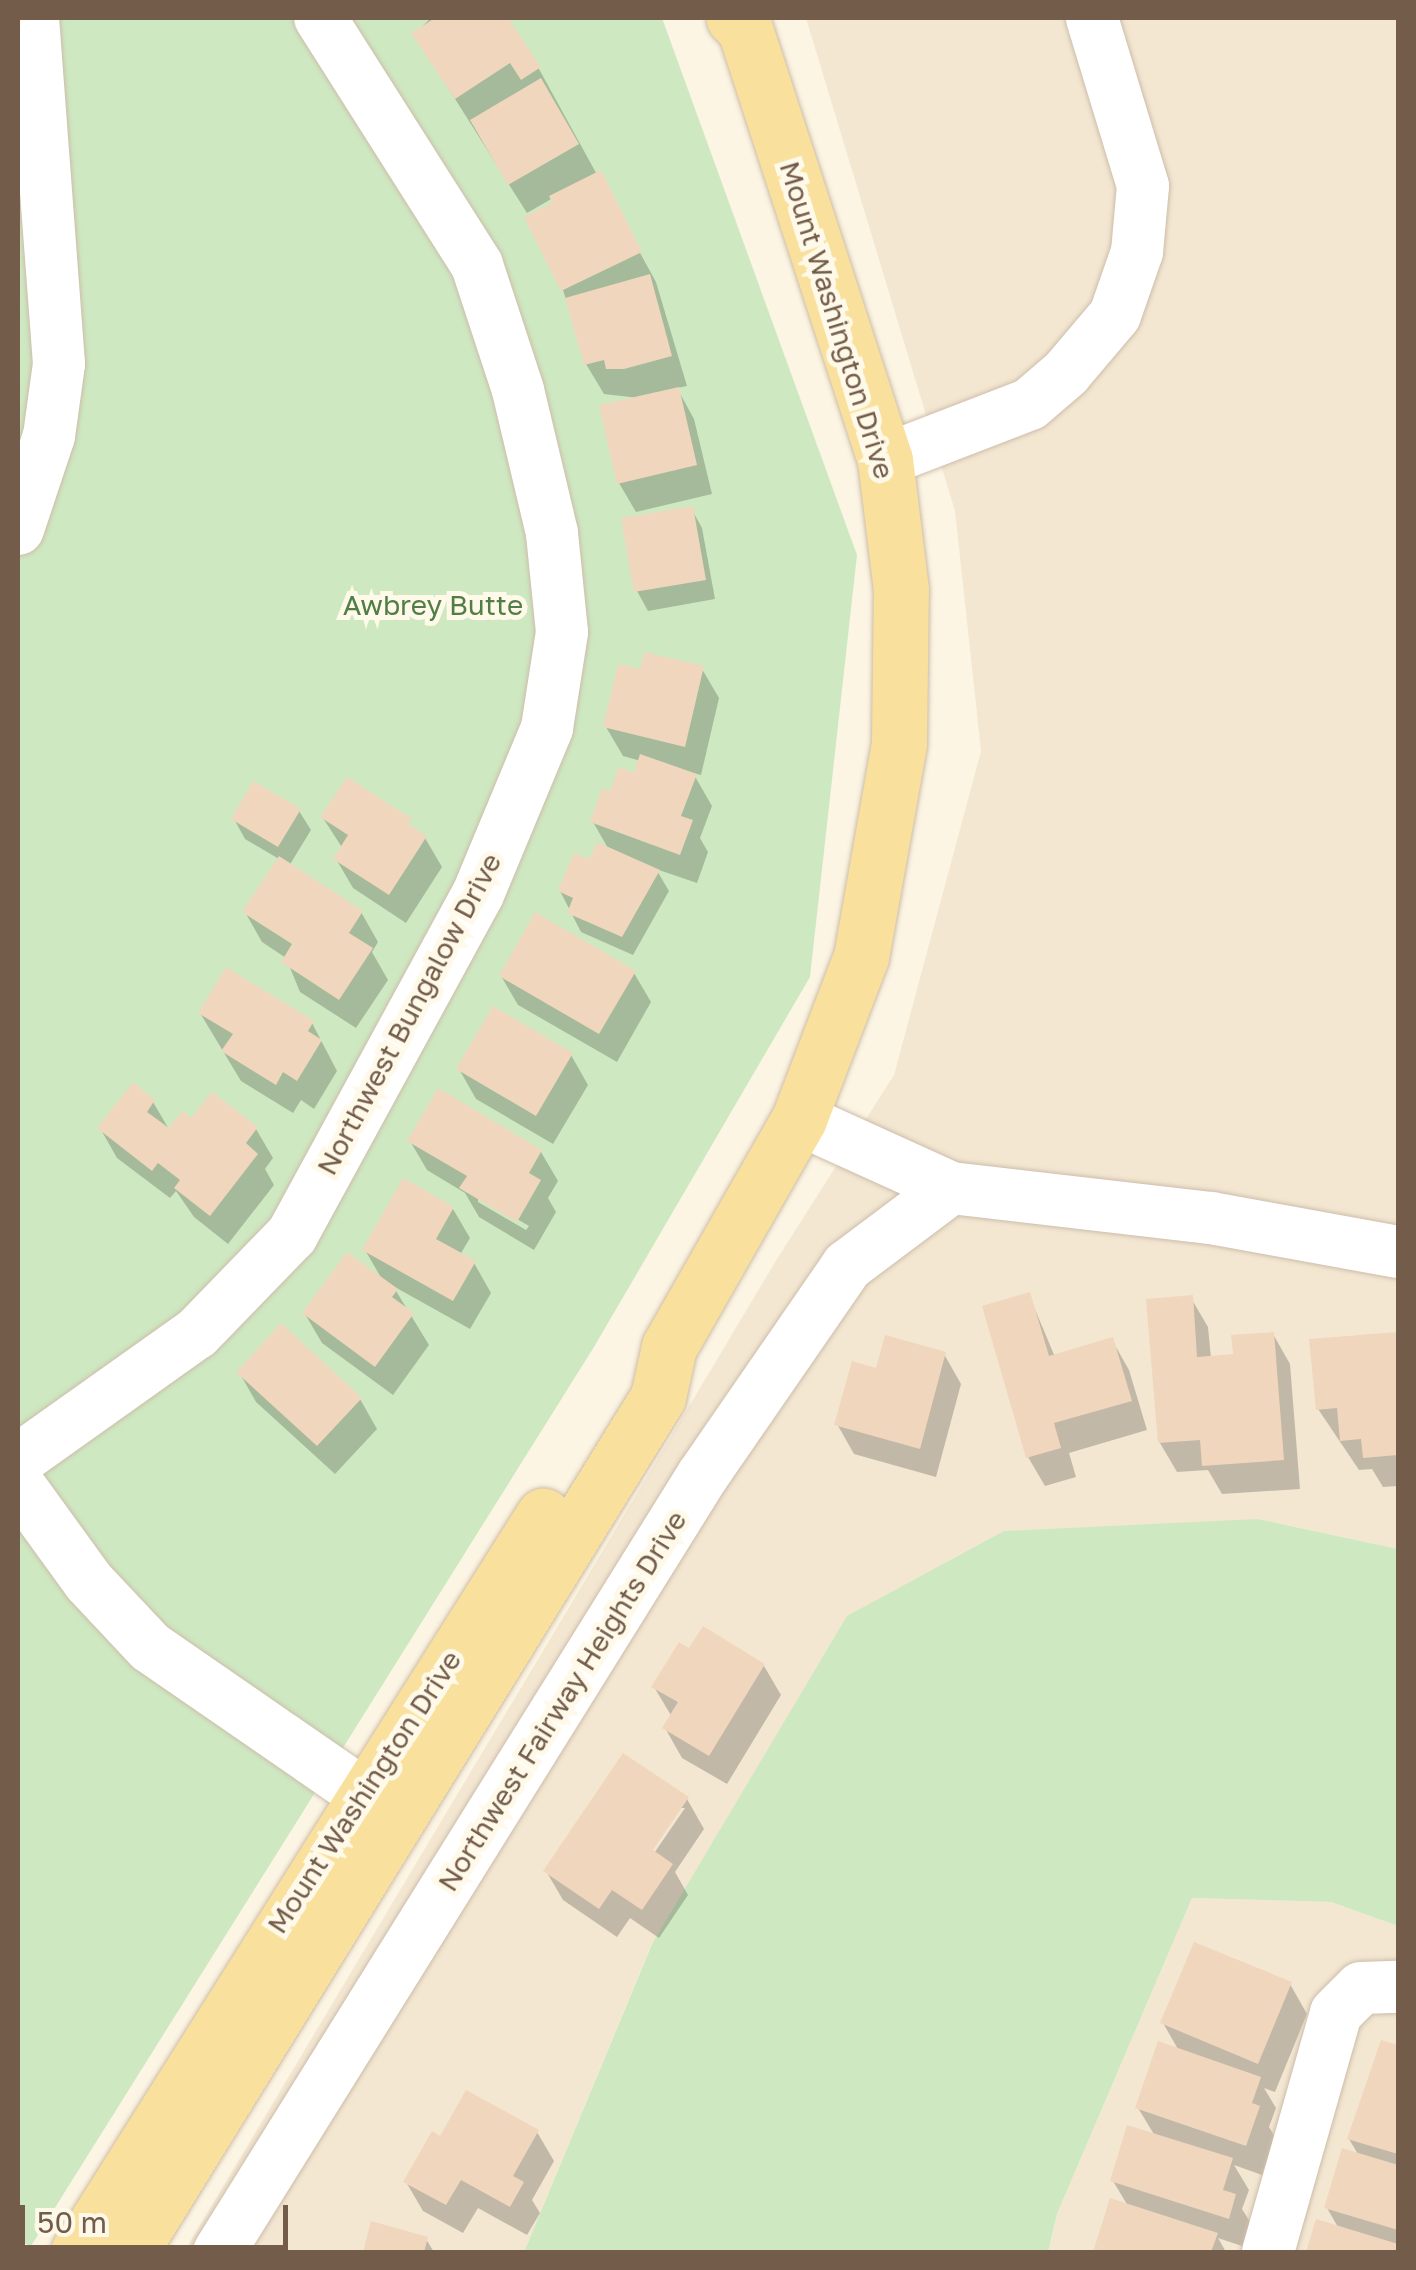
<!DOCTYPE html>
<html>
<head>
<meta charset="utf-8">
<style>
	body { margin:0 }
	#map { position:relative; width:1416px; height:2270px; overflow:hidden; background:#fcf5e3; font-family:"Golos Text",sans-serif }
	div>[style] { position:absolute }
	[style*='--x'] { left:calc(var(--x)*1px); top:calc(var(--y)*1px); width:calc(var(--w)*1px); rotate:calc(var(--a)*1deg) }
	.residential>* { inset:0; background:#f3e7d2 }
	.green>* { inset:0; background:#cee9c2 }
	.shadow>* { inset:0; background:#0003 }
	.building>* { inset:0; background:#f0d6bc }
	.roads { filter:drop-shadow(0 0 2px #cdbdaa) drop-shadow(0 0 2px #cdbdaa) }
	.minor>* { height:52px; margin:-26px; padding:0 26px; transform-origin:26px; border-radius:26px; background:#fff }
	.major>* { height:55px; margin:-27.5px; padding:0 27.5px; transform-origin:27.5px; border-radius:27.5px; background:#f9e19d }
	span { translate:-50% -50%; white-space:nowrap; text-align:center; line-height:1.15; -webkit-text-stroke:10px #fff9e9; paint-order:stroke }
	.street-label { font-size:28px; color:#735d4a }
	.park-label { font-size:28px; color:#507e45 }
	.frame { position:absolute; inset:0; border:20px solid #735d4a; pointer-events:none }
	.scale { position:absolute; left:20px; top:2205px; width:268px; height:45px; box-sizing:border-box; border:5px solid #735d4a; border-top:0; padding-left:12px; font-size:30px; line-height:35px; white-space:nowrap; color:#735d4a; -webkit-text-stroke:8px #fff9e9; paint-order:stroke }
</style>
</head>
<body>
<div id="map">
	<div class="residential">
		<div style="clip-path:polygon(806px 18px,1398px 18px,1398px 1549px,1258px 1519px,652px 1943px,524px 2252px,184px 2252px,777px 1259px,894px 1075px,981px 751px,955px 511px)"></div>
		<div style="clip-path:polygon(1192px 1898px,1331px 1902px,1398px 1926px,1398px 2252px,1048px 2252px,1057px 2214px)"></div>
	</div>
	<div class="green">
		<div style="clip-path:polygon(18px 18px,662px 18px,857px 555px,810px 977px,594px 1347px,31px 2246px,18px 2241px)"></div>
		<div style="clip-path:polygon(1258px 1519px,1398px 1549px,1398px 1926px,1331px 1902px,1192px 1898px,1057px 2214px,1048px 2252px,524px 2252px,652px 1944px,847px 1616px,1004px 1531px)"></div>
	</div>
	<div class="shadow">
		<div style="clip-path:polygon(431px 18px,505px 18px,539px 69px,656px 282px,687px 386px,677px 388px,694px 419px,712px 494px,636px 512px,619px 483px,639px 398px,604px 394px,586px 364px,563px 290px,555px 204px,553px 198px,527px 213px,414px 34px)"></div>
		<div style="clip-path:polygon(691px 508px,702px 528px,715px 599px,648px 611px,637px 591px)"></div>
		<div style="clip-path:polygon(702px 669px,719px 698px,701px 775px,693px 773px,712px 806px,700px 838px,708px 852px,697px 883px,656px 869px,669px 891px,633px 955px,581px 932px,560px 891px,609px 850px,593px 822px,635px 776px,641px 761px,623px 756px,606px 727px,642px 672px)"></div>
		<div style="clip-path:polygon(299px 811px,311px 830px,289px 866px,361px 912px,378px 942px,372px 952px,388px 980px,356px 1028px,300px 992px,286px 958px,262px 942px,245px 912px,279px 859px,245px 839px,234px 819px)"></div>
		<div style="clip-path:polygon(323px 818px,425px 838px,442px 867px,406px 923px,353px 888px,336px 859px,343px 849px)"></div>
		<div style="clip-path:polygon(634px 973px,651px 1002px,617px 1062px,518px 1005px,501px 976px)"></div>
		<div style="clip-path:polygon(200px 1013px,312px 1023px,337px 1071px,314px 1109px,301px 1100px,293px 1113px,241px 1081px)"></div>
		<div style="clip-path:polygon(571px 1055px,588px 1085px,553px 1144px,476px 1099px,459px 1069px)"></div>
		<div style="clip-path:polygon(153px 1102px,170px 1131px,192px 1122px,256px 1129px,273px 1158px,265px 1169px,274px 1185px,228px 1244px,194px 1217px,176px 1191px,170px 1198px,117px 1158px,100px 1128px)"></div>
		<div style="clip-path:polygon(evenodd,410px 1141px,541px 1152px,558px 1181px,548px 1198px,556px 1212px,534px 1250px,479px 1217px,465px 1193px,427px 1170px,410px 1141px,478px 1196px,529px 1226px,526px 1230px,478px 1202px,478px 1196px)"></div>
		<div style="clip-path:polygon(453px 1209px,470px 1238px,460px 1255px,474px 1263px,491px 1293px,470px 1329px,393px 1286px,429px 1345px,393px 1395px,322px 1343px,305px 1314px,383px 1281px,365px 1250px)"></div>
		<div style="clip-path:polygon(1029px 1295px,1055px 1357px,1112px 1340px,1129px 1370px,1147px 1430px,1069px 1453px,1076px 1477px,1045px 1486px,1028px 1457px)"></div>
		<div style="clip-path:polygon(1191px 1298px,1208px 1327px,1211px 1358px,1236px 1356px,1273px 1334px,1290px 1364px,1300px 1489px,1222px 1494px,1208px 1470px,1177px 1472px,1160px 1443px)"></div>
		<div style="clip-path:polygon(1398px 1334px,1398px 1486px,1383px 1487px,1372px 1469px,1359px 1470px,1318px 1409px,1312px 1341px)"></div>
		<div style="clip-path:polygon(944px 1354px,961px 1384px,936px 1477px,854px 1454px,837px 1424px,878px 1371px)"></div>
		<div style="clip-path:polygon(239px 1372px,360px 1399px,377px 1429px,335px 1474px,256px 1402px)"></div>
		<div style="clip-path:polygon(690px 1652px,764px 1666px,781px 1695px,727px 1784px,682px 1758px,665px 1728px,672px 1717px,654px 1687px)"></div>
		<div style="clip-path:polygon(evenodd,687px 1799px,704px 1829px,675px 1872px,688px 1895px,659px 1938px,630px 1918px,617px 1937px,563px 1900px,546px 1871px,687px 1799px,679px 1808px,685px 1808px,648px 1862px,644px 1859px,679px 1808px)"></div>
		<div style="clip-path:polygon(1290px 1984px,1307px 2014px,1275px 2092px,1264px 2088px,1276px 2108px,1269px 2127px,1275px 2137px,1262px 2175px,1234px 2165px,1249px 2190px,1242px 2209px,1252px 2225px,1245px 2247px,1218px 2238px,1226px 2252px,1095px 2252px,1112px 2201px,1128px 2206px,1113px 2181px,1155px 2136px,1138px 2108px,1179px 2051px,1163px 2023px)"></div>
		<div style="clip-path:polygon(1383px 2043px,1398px 2048px,1398px 2252px,1309px 2252px,1318px 2222px,1339px 2229px,1327px 2208px,1359px 2156px,1349px 2139px)"></div>
		<div style="clip-path:polygon(537px 2132px,554px 2161px,532px 2200px,540px 2213px,527px 2235px,478px 2208px,463px 2233px,423px 2211px,406px 2182px,441px 2140px)"></div>
		<div style="clip-path:polygon(373px 2224px,426px 2239px,434px 2252px,365px 2252px)"></div>
	</div>
	<div class="building">
		<div style="clip-path:polygon(435px 18px,508px 18px,541px 67px,521px 80px,510px 63px,455px 99px,411px 33px)"></div>
		<div style="clip-path:polygon(541px 78px,579px 144px,508px 185px,470px 120px)"></div>
		<div style="clip-path:polygon(601px 170px,642px 252px,561px 291px,524px 217px,552px 203px,549px 196px)"></div>
		<div style="clip-path:polygon(650px 274px,672px 356px,624px 369px,606px 369px,604px 360px,584px 365px,565px 298px)"></div>
		<div style="clip-path:polygon(679px 387px,697px 465px,617px 484px,599px 405px)"></div>
		<div style="clip-path:polygon(693px 506px,706px 580px,634px 592px,621px 518px)"></div>
		<div style="clip-path:polygon(644px 652px,704px 666px,685px 747px,603px 727px,618px 664px,640px 669px)"></div>
		<div style="clip-path:polygon(640px 754px,697px 774px,681px 816px,693px 820px,680px 855px,590px 822px,602px 788px,610px 791px,619px 767px,634px 773px)"></div>
		<div style="clip-path:polygon(347px 777px,412px 819px,408px 824px,427px 836px,389px 895px,333px 859px,348px 835px,320px 817px)"></div>
		<div style="clip-path:polygon(253px 781px,301px 809px,278px 847px,231px 819px)"></div>
		<div style="clip-path:polygon(597px 842px,660px 870px,622px 937px,567px 913px,573px 898px,558px 891px,574px 853px,589px 859px)"></div>
		<div style="clip-path:polygon(279px 856px,363px 911px,349px 933px,373px 948px,339px 1000px,281px 962px,292px 944px,242px 912px)"></div>
		<div style="clip-path:polygon(535px 912px,636px 971px,599px 1034px,499px 976px)"></div>
		<div style="clip-path:polygon(226px 967px,314px 1021px,308px 1031px,322px 1040px,297px 1081px,283px 1072px,276px 1085px,221px 1051px,233px 1034px,198px 1013px)"></div>
		<div style="clip-path:polygon(493px 1006px,573px 1053px,536px 1116px,456px 1069px)"></div>
		<div style="clip-path:polygon(133px 1082px,155px 1100px,147px 1112px,169px 1128px,182px 1111px,191px 1118px,212px 1092px,258px 1127px,246px 1143px,258px 1154px,210px 1216px,174px 1188px,180px 1180px,158px 1163px,152px 1171px,97px 1128px)"></div>
		<div style="clip-path:polygon(438px 1088px,542px 1150px,529px 1173px,541px 1180px,517px 1222px,459px 1188px,467px 1176px,407px 1141px)"></div>
		<div style="clip-path:polygon(403px 1178px,454px 1207px,436px 1239px,476px 1261px,453px 1301px,362px 1250px)"></div>
		<div style="clip-path:polygon(347px 1252px,398px 1289px,392px 1297px,414px 1313px,375px 1367px,302px 1313px)"></div>
		<div style="clip-path:polygon(1030px 1292px,1049px 1356px,1113px 1337px,1132px 1401px,1054px 1423px,1061px 1448px,1026px 1458px,982px 1306px)"></div>
		<div style="clip-path:polygon(1193px 1295px,1197px 1357px,1233px 1354px,1231px 1335px,1274px 1332px,1284px 1460px,1202px 1466px,1200px 1440px,1158px 1443px,1146px 1299px)"></div>
		<div style="clip-path:polygon(281px 1323px,362px 1398px,317px 1446px,236px 1372px)"></div>
		<div style="clip-path:polygon(1398px 1332px,1398px 1455px,1363px 1458px,1361px 1439px,1340px 1441px,1337px 1408px,1316px 1410px,1309px 1339px)"></div>
		<div style="clip-path:polygon(885px 1335px,946px 1352px,920px 1449px,834px 1425px,852px 1361px,876px 1368px)"></div>
		<div style="clip-path:polygon(703px 1626px,765px 1664px,709px 1756px,662px 1728px,678px 1702px,651px 1687px,679px 1642px,689px 1648px)"></div>
		<div style="clip-path:polygon(623px 1753px,689px 1797px,653px 1850px,673px 1864px,642px 1910px,612px 1890px,599px 1909px,543px 1871px)"></div>
		<div style="clip-path:polygon(1194px 1942px,1292px 1982px,1258px 2064px,1160px 2023px)"></div>
		<div style="clip-path:polygon(1381px 2040px,1398px 2045px,1398px 2154px,1347px 2139px)"></div>
		<div style="clip-path:polygon(1158px 2041px,1261px 2077px,1252px 2103px,1260px 2106px,1246px 2146px,1135px 2108px)"></div>
		<div style="clip-path:polygon(466px 2090px,539px 2130px,513px 2176px,524px 2182px,510px 2207px,461px 2180px,446px 2205px,403px 2182px,432px 2131px,440px 2136px)"></div>
		<div style="clip-path:polygon(1127px 2125px,1233px 2158px,1223px 2190px,1236px 2194px,1229px 2219px,1110px 2181px)"></div>
		<div style="clip-path:polygon(1342px 2148px,1398px 2165px,1398px 2230px,1324px 2208px)"></div>
		<div style="clip-path:polygon(1110px 2198px,1218px 2233px,1211px 2252px,1093px 2252px)"></div>
		<div style="clip-path:polygon(1316px 2219px,1398px 2244px,1398px 2252px,1306px 2252px)"></div>
		<div style="clip-path:polygon(371px 2221px,428px 2237px,424px 2252px,363px 2252px)"></div>
	</div>
	<div class="roads">
		<div class="minor">
			<div style="--x:885;--y:460;--w:155;--a:-21.1"></div>
			<div style="--x:1030;--y:404;--w:48;--a:-40.7"></div>
			<div style="--x:1066;--y:373;--w:76;--a:-49.8"></div>
			<div style="--x:1115;--y:315;--w:67;--a:-70.8"></div>
			<div style="--x:1137;--y:252;--w:66;--a:-84.8"></div>
			<div style="--x:1143;--y:186;--w:176;--a:-106.9"></div>
			<div style="--x:18;--y:529;--w:98;--a:-71.6"></div>
			<div style="--x:49;--y:436;--w:73;--a:-82.1"></div>
			<div style="--x:59;--y:364;--w:347;--a:-94.3"></div>
			<div style="--x:951;--y:1188;--w:262;--a:6.6"></div>
			<div style="--x:1211;--y:1218;--w:190;--a:10.3"></div>
			<div style="--x:18;--y:1460;--w:219;--a:-35.4"></div>
			<div style="--x:197;--y:1333;--w:136;--a:-45.9"></div>
			<div style="--x:292;--y:1235;--w:388;--a:-61.4"></div>
			<div style="--x:478;--y:894;--w:180;--a:-67.4"></div>
			<div style="--x:547;--y:728;--w:97;--a:-81.1"></div>
			<div style="--x:562;--y:632;--w:100;--a:-95.8"></div>
			<div style="--x:552;--y:533;--w:147;--a:-103.4"></div>
			<div style="--x:518;--y:390;--w:132;--a:-108.2"></div>
			<div style="--x:477;--y:265;--w:293;--a:-122.4"></div>
			<div style="--x:18;--y:1484;--w:121;--a:54.1"></div>
			<div style="--x:89;--y:1582;--w:89;--a:46.8"></div>
			<div style="--x:150;--y:1647;--w:303;--a:34.6"></div>
			<div style="--x:219;--y:2252;--w:915;--a:-58.08"></div>
			<div style="--x:703;--y:1475;--w:254;--a:-55.4"></div>
			<div style="--x:847;--y:1266;--w:130;--a:-36.9"></div>
			<div style="--x:951;--y:1188;--w:167;--a:-155.6"></div>
			<div style="--x:1268;--y:2252;--w:248;--a:-74.1"></div>
			<div style="--x:1336;--y:2013;--w:35;--a:-45"></div>
			<div style="--x:1361;--y:1988;--w:37;--a:-2"></div>
		</div>
		<div class="major">
			<div style="--x:78;--y:2252;--w:871;--a:-57.72"></div>
			<div style="--x:130;--y:2252;--w:1005;--a:-58.3"></div>
			<div style="--x:658;--y:1397;--w:51;--a:-77.6"></div>
			<div style="--x:669;--y:1347;--w:262;--a:-60.3"></div>
			<div style="--x:799;--y:1119;--w:173;--a:-69.1"></div>
			<div style="--x:861;--y:957;--w:217;--a:-79.9"></div>
			<div style="--x:899;--y:743;--w:153;--a:-89.3"></div>
			<div style="--x:901;--y:590;--w:131;--a:-97"></div>
			<div style="--x:885;--y:460;--w:453;--a:-108"></div>
			<div style="--x:745;--y:29;--w:16;--a:-135"></div>
		</div>
	</div>
	<div class="street-label">
		<span style="left:837px;top:320px;rotate:73deg">Mount Washington Drive</span>
		<span style="left:409px;top:1014px;rotate:-62deg">Northwest Bungalow Drive</span>
		<span style="left:562px;top:1701px;rotate:-58deg">Northwest Fairway Heights Drive</span>
		<span style="left:364px;top:1792px;rotate:-57deg">Mount Washington Drive</span>
	</div>
	<div class="park-label">
		<span style="left:433px;top:605px">Awbrey Butte</span>
	</div>
	<div class="frame"></div>
	<div class="scale">50 m</div>
</div>
</body>
</html>
